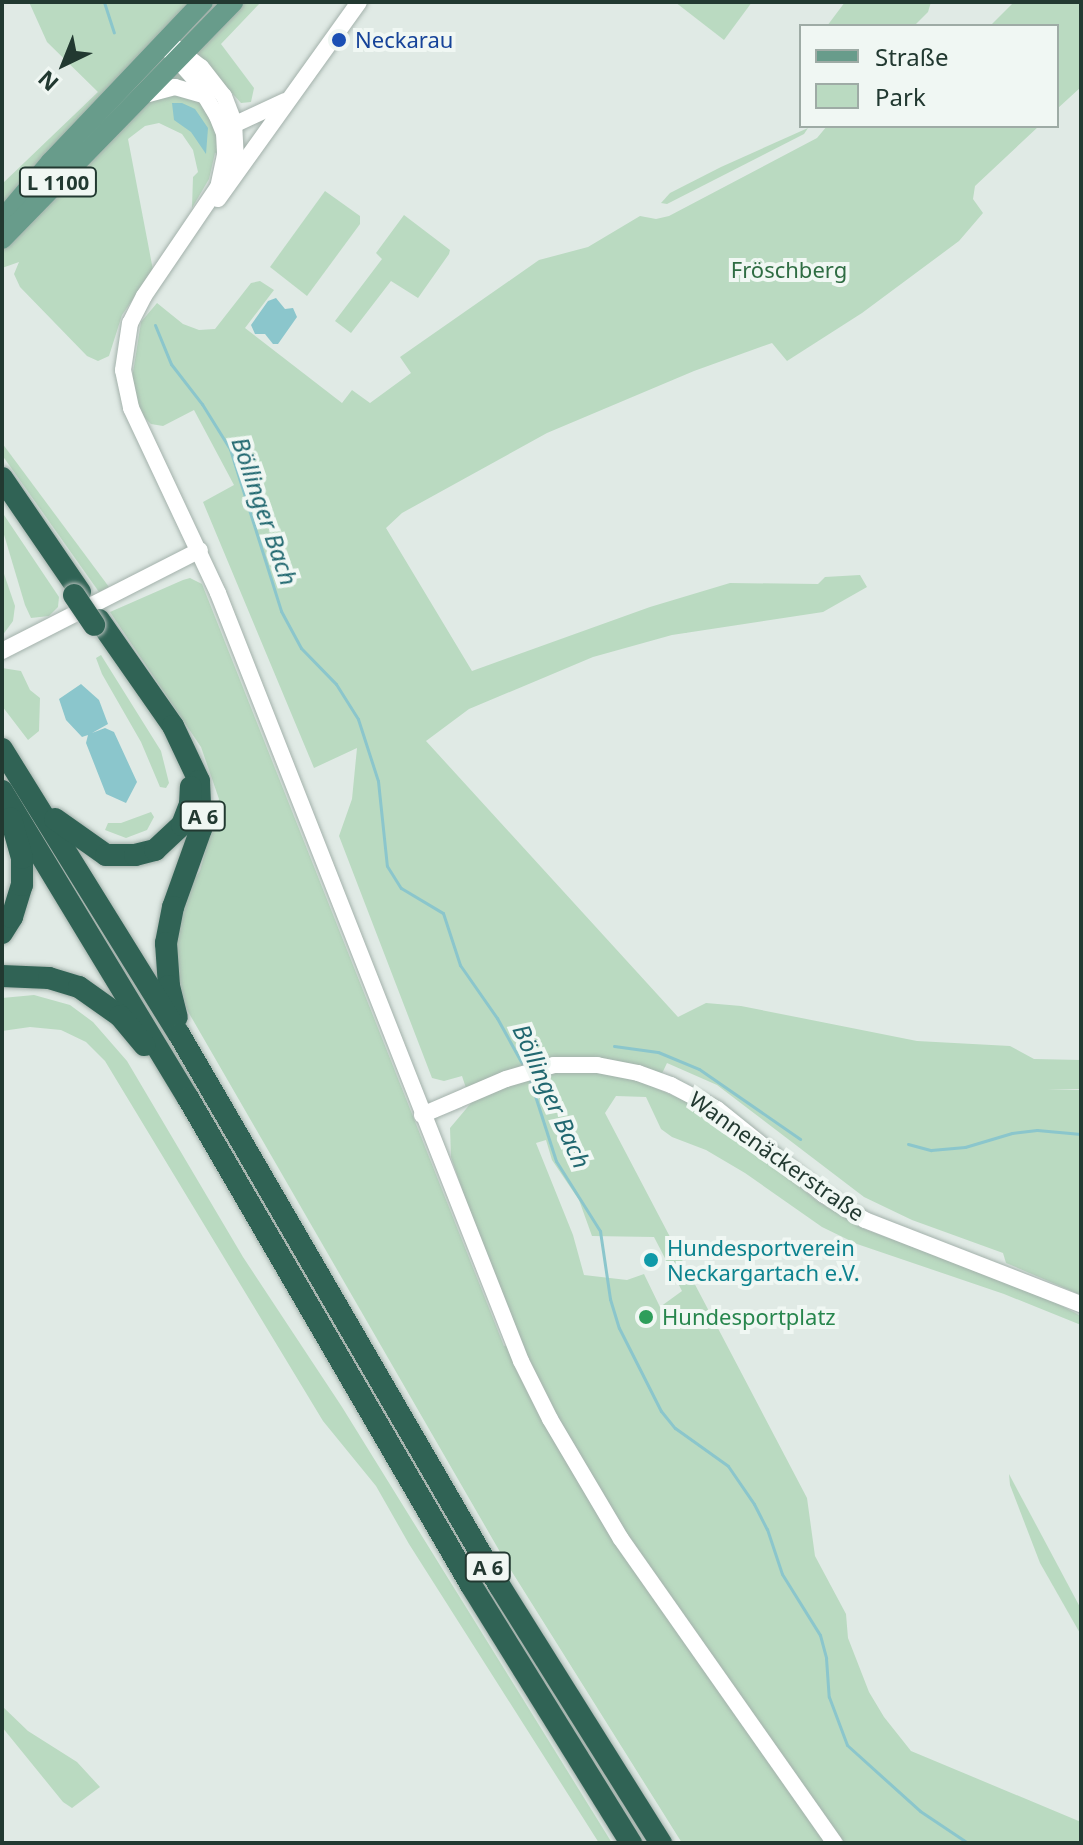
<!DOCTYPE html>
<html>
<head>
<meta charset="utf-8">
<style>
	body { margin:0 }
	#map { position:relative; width:1083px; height:1845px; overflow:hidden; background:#e0eae5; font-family:"Noto Sans",sans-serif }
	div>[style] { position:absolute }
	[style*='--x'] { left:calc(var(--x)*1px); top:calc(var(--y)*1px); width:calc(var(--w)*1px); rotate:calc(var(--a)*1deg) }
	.green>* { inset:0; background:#badac1 }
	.water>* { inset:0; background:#8bc6cc }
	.stream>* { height:3px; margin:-1.5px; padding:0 1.5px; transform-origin:1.5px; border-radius:1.5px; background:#8bc6cc }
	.roads { filter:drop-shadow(0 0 2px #a3b1ab) drop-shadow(0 0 2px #a3b1ab) }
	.minor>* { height:16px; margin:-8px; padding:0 8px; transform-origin:8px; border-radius:8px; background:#fff }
	.major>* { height:20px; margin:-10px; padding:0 10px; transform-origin:10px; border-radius:10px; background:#689c8b }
	.highway>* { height:22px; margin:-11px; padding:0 11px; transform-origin:11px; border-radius:11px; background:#306355 }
	.bridges { filter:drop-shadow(0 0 2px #bdc4c1) drop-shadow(0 0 2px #bdc4c1) }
	.highway-bridge>* { height:22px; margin:-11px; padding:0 11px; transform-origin:11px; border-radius:11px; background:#306355 }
	.dots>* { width:22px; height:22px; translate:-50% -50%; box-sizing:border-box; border:4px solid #f0f7f3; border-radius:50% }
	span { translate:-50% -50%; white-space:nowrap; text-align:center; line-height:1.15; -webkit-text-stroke:8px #f0f7f3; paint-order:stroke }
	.shield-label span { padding:2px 6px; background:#f0f7f3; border:2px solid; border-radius:6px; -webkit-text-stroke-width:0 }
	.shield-label { font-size:20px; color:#223931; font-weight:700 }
	.transit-label { font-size:22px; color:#164399 }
	.left { translate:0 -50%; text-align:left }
	.park-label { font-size:22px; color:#2f6d43 }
	.street-label { font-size:22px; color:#223931 }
	.culture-label { font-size:22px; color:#0d838f }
	.leisure-label { font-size:22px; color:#27864d }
	.water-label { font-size:24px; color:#216870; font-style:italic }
	.frame { position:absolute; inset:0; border:4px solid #223931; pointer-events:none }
	.legend { position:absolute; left:799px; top:24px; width:260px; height:104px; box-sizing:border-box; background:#f0f7f3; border:2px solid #9eaba5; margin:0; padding:10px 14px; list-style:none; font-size:24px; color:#223931 }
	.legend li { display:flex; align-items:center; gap:16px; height:40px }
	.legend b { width:40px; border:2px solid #9eaba5 }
	.north { position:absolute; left:24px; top:24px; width:80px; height:80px; -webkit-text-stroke:6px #f0f7f3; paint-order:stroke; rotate:223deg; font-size:22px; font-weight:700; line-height:32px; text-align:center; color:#223931 }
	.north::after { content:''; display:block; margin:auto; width:28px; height:36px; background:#223931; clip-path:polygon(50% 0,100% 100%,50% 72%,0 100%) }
</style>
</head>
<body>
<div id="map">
	<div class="green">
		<div style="clip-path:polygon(29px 2px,261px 2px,221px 44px,254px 88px,251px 102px,241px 103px,204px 62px,219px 152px,215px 153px,209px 179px,192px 208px,193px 177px,198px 172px,193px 150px,182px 134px,159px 123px,145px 126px,128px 139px,153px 270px,122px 315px,109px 356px,98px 361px,87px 356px,20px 287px,14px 274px,19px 262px,2px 268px,2px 184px,98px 92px,47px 42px)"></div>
		<div style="clip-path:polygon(675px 2px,752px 2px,724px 40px)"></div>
		<div style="clip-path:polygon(845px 2px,931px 2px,928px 12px,914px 26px,827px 26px)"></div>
		<div style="clip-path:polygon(1014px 2px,1081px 2px,1081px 87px,1057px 109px,1057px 26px,990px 26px)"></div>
		<div style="clip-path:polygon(evenodd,827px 126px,1039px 126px,975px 186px,973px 199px,983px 213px,959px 241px,862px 313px,787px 361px,772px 343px,694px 371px,547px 433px,402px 513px,386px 528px,472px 671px,650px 607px,730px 583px,818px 584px,825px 577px,860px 575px,867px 587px,823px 612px,672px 635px,593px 657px,469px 709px,426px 741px,678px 1017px,706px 1003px,741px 1006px,917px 1041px,1010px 1046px,1034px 1059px,1081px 1060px,1081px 1089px,1047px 1090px,1081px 1090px,1081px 1295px,1006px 1263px,1003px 1253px,912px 1220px,864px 1197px,717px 1085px,667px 1063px,655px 1088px,688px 1102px,742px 1140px,817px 1201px,864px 1229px,1037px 1293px,1081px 1316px,1081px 1325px,1004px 1294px,857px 1244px,822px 1227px,745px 1173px,706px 1150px,672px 1137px,661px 1129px,646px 1097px,616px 1096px,605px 1113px,807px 1498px,815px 1556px,846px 1614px,848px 1638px,869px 1692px,884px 1717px,911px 1751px,1081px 1822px,1081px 1843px,682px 1843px,507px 1564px,186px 1008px,173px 955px,187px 889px,200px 871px,219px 799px,201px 747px,110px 612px,183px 580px,190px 578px,202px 584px,504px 1346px,520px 1341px,485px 1257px,451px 1157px,450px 1128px,471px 1103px,462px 1076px,444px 1081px,432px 1078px,339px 836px,352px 799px,357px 748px,314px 768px,203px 502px,234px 485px,194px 410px,163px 426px,151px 424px,141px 414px,131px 385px,141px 322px,157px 303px,183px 324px,199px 330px,215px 329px,251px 283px,260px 281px,274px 290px,245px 328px,342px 403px,352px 390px,370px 403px,411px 373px,400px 357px,539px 260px,588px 247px,640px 216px,656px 219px,669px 216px,817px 138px,827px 126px,546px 1140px,552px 1160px,579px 1200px,592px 1236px,654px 1237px,682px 1291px,660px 1307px,644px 1274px,627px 1280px,584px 1275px,573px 1235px,536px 1143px,546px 1140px)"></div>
		<div style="clip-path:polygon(808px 128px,804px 134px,667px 204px,661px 203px,670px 193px,721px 167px)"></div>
		<div style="clip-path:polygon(325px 191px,360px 216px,360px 224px,307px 296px,270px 267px)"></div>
		<div style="clip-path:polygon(404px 215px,450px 250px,449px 254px,418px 298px,391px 281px,351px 333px,335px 321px,382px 259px,376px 253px)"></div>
		<div style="clip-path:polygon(2px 443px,109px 587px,99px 592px,2px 455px)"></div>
		<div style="clip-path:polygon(2px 512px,59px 597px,58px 607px,49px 616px,31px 618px,25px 605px,2px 528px)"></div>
		<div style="clip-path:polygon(2px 568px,15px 606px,13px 621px,2px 636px)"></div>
		<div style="clip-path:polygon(101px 655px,161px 751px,169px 783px,166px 788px,160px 787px,141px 742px,102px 674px,96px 658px)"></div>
		<div style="clip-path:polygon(2px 668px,21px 671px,30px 690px,40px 698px,39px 731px,28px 740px,2px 706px)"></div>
		<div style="clip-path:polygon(151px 812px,154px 817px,147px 830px,126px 838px,105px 830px,108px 823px,121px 823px)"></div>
		<div style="clip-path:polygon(34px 995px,70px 1005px,93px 1022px,127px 1061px,243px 1257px,342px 1407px,612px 1843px,599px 1843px,409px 1544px,376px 1486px,323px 1421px,105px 1061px,86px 1042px,61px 1030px,30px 1027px,2px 1031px,2px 998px)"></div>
		<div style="clip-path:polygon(1009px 1474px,1081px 1609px,1081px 1635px,1040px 1563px,1010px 1485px)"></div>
		<div style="clip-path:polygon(2px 1706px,28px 1731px,77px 1762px,100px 1787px,72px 1808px,63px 1802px,2px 1727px)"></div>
	</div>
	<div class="water">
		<div style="clip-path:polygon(172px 103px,182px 103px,195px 109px,208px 128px,206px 154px,191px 132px,174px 120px)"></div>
		<div style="clip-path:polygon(276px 298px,285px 309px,293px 308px,297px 317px,278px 344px,273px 344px,265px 334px,255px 334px,251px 325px,268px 301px)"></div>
		<div style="clip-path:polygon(81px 684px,99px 700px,108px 724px,92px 733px,105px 728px,114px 732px,137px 782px,126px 803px,106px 794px,86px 743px,88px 735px,82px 737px,66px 720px,59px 699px)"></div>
	</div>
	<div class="stream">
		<div style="--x:104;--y:2;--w:32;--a:72"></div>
		<div style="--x:155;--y:325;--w:42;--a:67.7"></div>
		<div style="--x:171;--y:364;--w:51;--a:52.2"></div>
		<div style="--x:202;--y:404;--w:53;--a:58.1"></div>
		<div style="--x:230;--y:449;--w:170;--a:72.5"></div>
		<div style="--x:281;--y:611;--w:42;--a:61.6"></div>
		<div style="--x:301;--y:648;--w:50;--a:45.8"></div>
		<div style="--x:336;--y:684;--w:41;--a:57.8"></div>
		<div style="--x:358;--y:719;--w:65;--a:72.1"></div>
		<div style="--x:378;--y:781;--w:85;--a:84"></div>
		<div style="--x:387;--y:866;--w:26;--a:58"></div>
		<div style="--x:401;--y:888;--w:49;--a:30.8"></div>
		<div style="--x:443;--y:913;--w:55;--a:71.9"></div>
		<div style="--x:460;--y:965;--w:65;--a:55.1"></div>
		<div style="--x:497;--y:1018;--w:58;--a:61.2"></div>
		<div style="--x:614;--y:1046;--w:44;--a:7.8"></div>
		<div style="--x:658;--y:1052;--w:44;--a:22.5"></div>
		<div style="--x:699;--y:1069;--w:123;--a:34.7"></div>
		<div style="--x:530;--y:1080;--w:85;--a:72.2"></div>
		<div style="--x:556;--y:1161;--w:83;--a:57.8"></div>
		<div style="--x:600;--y:1231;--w:69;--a:81.6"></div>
		<div style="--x:610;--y:1299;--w:30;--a:73"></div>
		<div style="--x:619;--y:1328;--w:93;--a:63.2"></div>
		<div style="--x:661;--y:1411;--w:22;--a:51"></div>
		<div style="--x:675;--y:1428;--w:65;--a:35.6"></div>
		<div style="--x:728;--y:1466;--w:46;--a:55.6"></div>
		<div style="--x:754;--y:1504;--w:28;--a:63"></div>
		<div style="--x:767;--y:1529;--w:47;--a:71.6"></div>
		<div style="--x:782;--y:1574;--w:72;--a:58.1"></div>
		<div style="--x:820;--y:1635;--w:24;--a:75"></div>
		<div style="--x:826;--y:1658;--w:39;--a:86"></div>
		<div style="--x:829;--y:1697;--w:51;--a:69.4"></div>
		<div style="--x:847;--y:1745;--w:98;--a:42.1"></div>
		<div style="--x:920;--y:1811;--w:58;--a:33.7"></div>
		<div style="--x:908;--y:1144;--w:24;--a:15"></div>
		<div style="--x:931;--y:1150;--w:34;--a:-5"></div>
		<div style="--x:965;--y:1147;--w:49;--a:-16.6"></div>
		<div style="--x:1012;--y:1133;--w:25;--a:-7"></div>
		<div style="--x:1037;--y:1130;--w:44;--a:5.2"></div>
	</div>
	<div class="roads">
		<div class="minor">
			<div style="--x:175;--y:47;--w:33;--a:38"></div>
			<div style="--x:201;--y:67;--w:37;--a:52"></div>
			<div style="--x:224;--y:96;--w:28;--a:69"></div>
			<div style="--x:234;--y:122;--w:33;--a:87"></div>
			<div style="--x:236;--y:155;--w:22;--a:100"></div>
			<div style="--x:171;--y:53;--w:38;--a:48"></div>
			<div style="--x:196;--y:81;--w:41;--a:59"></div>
			<div style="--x:217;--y:116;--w:18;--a:68"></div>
			<div style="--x:224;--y:133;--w:22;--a:87"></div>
			<div style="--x:225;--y:155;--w:33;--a:102"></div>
			<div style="--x:218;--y:187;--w:132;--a:124.2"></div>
			<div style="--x:144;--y:296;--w:30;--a:117"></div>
			<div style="--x:130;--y:323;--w:48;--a:98.5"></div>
			<div style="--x:123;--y:370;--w:39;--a:78"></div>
			<div style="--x:131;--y:408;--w:204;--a:64.8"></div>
			<div style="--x:218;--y:593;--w:826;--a:68.47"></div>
			<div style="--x:521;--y:1361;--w:65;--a:63.4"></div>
			<div style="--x:550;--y:1419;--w:139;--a:59.4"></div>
			<div style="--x:621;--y:1539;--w:372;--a:54.9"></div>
			<div style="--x:145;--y:95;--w:31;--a:-15"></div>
			<div style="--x:175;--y:87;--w:32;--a:16"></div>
			<div style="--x:227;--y:128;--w:64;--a:-25"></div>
			<div style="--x:218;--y:199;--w:242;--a:-54.4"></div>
			<div style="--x:2;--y:651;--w:222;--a:-27"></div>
			<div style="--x:422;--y:1115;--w:91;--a:-23.2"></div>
			<div style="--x:506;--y:1079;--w:50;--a:-16.3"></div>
			<div style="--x:554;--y:1065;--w:43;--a:0"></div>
			<div style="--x:597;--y:1065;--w:42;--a:11"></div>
			<div style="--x:638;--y:1073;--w:35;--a:20"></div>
			<div style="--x:671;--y:1085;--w:52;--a:27.6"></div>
			<div style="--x:717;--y:1109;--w:137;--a:38.8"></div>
			<div style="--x:824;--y:1195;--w:48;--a:31.4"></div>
			<div style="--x:865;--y:1220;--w:232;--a:21.3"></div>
		</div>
		<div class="major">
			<div style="--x:2;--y:220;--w:75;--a:-49.9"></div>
			<div style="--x:50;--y:163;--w:222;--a:-46.5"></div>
			<div style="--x:2;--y:239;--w:331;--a:-45.7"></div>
		</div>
		<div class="highway">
			<div style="--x:2;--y:478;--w:138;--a:55.6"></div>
			<div style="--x:99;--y:620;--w:129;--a:55.1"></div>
			<div style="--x:173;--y:726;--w:61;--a:64.7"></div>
			<div style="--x:199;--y:781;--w:48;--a:87.6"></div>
			<div style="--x:201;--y:829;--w:83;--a:109.7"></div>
			<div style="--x:173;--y:907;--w:37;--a:101"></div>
			<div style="--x:166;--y:943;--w:43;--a:86"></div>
			<div style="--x:169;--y:986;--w:32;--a:76"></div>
			<div style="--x:2;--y:749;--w:335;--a:58.2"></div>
			<div style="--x:179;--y:1034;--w:637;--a:59.85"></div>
			<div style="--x:499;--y:1585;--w:305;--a:57.9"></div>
			<div style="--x:2;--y:791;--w:359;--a:58.8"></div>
			<div style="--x:188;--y:1098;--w:563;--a:59.84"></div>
			<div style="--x:471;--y:1585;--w:304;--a:58.2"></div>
			<div style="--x:55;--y:819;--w:62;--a:35.2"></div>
			<div style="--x:106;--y:855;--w:29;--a:0"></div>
			<div style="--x:135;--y:855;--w:21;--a:-14"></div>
			<div style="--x:155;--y:850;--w:37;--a:-43"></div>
			<div style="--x:182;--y:825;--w:22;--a:-69"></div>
			<div style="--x:190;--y:804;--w:17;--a:-87"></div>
			<div style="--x:2;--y:933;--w:19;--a:-58"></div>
			<div style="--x:12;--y:917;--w:34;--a:-73"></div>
			<div style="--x:22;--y:885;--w:27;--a:-90"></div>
			<div style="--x:22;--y:858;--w:41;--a:-105.8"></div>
			<div style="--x:2;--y:976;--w:47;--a:2.4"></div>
			<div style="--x:49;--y:978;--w:31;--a:17"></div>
			<div style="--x:79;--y:987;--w:50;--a:35.3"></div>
			<div style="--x:120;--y:1016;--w:38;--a:50"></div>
		</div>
	</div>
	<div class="bridges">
		<div class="highway-bridge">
			<div style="--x:74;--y:595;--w:36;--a:56"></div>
		</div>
	</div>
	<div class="dots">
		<div style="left:339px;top:40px;background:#1a4fb4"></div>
		<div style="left:651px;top:1260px;background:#0f9aa8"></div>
		<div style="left:646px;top:1317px;background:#2e9e5b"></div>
	</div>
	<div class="shield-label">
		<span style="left:58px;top:182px">L 1100</span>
		<span style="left:203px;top:816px">A 6</span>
		<span style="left:488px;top:1567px">A 6</span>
	</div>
	<div class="transit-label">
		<span class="left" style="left:355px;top:40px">Neckarau</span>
	</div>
	<div class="park-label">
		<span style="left:789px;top:270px">Fröschberg</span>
	</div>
	<div class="street-label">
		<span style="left:777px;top:1156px;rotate:35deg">Wannenäckerstraße</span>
	</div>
	<div class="culture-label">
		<span class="left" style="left:667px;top:1260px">Hundesportverein<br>Neckargartach e.V.</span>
	</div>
	<div class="leisure-label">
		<span class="left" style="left:662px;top:1317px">Hundesportplatz</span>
	</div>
	<div class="water-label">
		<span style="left:265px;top:511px;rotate:71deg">Böllinger Bach</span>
		<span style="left:552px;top:1096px;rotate:66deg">Böllinger Bach</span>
	</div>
	<div class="frame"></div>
	<ul class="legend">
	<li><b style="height:10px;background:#689c8b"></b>Straße</li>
	<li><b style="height:22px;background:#badac1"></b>Park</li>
	</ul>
	<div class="north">N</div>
</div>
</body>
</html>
